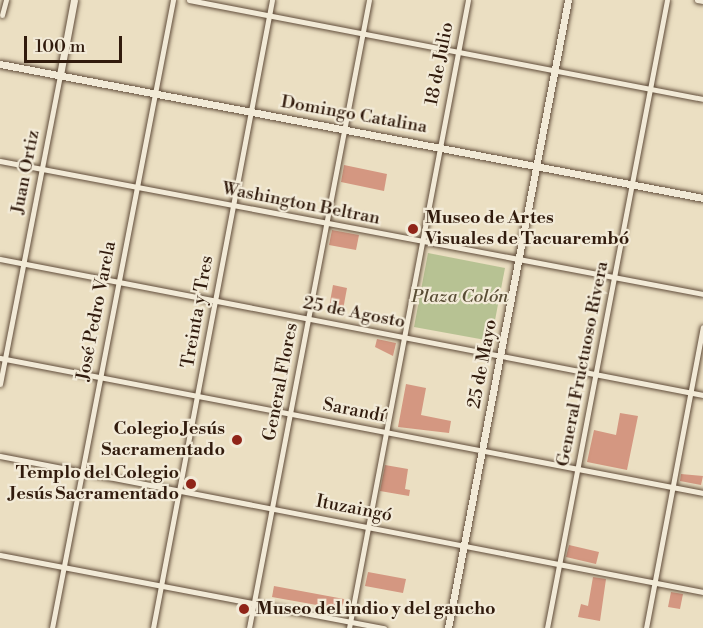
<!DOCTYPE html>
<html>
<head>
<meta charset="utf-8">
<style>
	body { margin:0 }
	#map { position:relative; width:703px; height:628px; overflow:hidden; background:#ebdfc2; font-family:"Libre Bodoni",serif }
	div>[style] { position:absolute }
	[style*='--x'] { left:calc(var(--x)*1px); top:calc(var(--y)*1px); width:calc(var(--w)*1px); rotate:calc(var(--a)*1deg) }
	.green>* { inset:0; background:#b7c293 }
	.building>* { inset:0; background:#d49781 }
	.roads { filter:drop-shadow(0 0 2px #604c3a) drop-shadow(0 0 2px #604c3a) }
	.minor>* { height:5px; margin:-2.5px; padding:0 2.5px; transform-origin:2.5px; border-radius:2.5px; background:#f2ead7 }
	.tertiary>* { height:7px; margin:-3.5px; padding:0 3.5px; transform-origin:3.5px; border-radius:3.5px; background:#f2ead7 }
	.dots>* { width:16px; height:16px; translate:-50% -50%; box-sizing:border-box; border:3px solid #f2ead7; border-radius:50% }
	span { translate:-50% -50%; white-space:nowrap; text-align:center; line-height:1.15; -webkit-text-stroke:4.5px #f2ead7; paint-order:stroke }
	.street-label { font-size:18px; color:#311b0d }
	.poi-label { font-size:18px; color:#311b0d; font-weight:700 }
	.left { translate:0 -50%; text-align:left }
	.right { translate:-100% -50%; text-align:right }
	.park-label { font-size:18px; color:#594d35; font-style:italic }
	.scale { position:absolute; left:24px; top:36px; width:98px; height:27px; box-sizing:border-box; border:3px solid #311b0d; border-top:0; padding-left:8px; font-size:18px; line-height:21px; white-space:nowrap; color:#311b0d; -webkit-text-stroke:4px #f2ead7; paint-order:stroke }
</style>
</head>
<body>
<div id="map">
	<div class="green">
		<div style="clip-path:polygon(428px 253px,505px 268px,491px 341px,414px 327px)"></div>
	</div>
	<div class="building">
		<div style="clip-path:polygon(344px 165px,387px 174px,384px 191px,341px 182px)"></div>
		<div style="clip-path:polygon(332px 230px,359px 235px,356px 250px,329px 245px)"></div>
		<div style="clip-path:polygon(333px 285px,347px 288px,342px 315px,328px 313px)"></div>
		<div style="clip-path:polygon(377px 339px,396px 343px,393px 356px,375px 347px)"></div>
		<div style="clip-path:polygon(406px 384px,426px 388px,421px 415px,451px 421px,449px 433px,398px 427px)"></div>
		<div style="clip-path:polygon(620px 413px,638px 416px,627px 470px,587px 462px,594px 430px,616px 435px)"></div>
		<div style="clip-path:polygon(385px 465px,408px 469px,405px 489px,410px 490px,409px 496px,380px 491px)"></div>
		<div style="clip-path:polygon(681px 474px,703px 476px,701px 485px,680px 481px)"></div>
		<div style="clip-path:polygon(569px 545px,599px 552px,596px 564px,566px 557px)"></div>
		<div style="clip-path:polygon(368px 572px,406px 579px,403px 593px,365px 586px)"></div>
		<div style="clip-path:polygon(593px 577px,606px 579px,600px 621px,578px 617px,581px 604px,588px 606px)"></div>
		<div style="clip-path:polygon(274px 586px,344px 599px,343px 605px,339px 609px,272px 597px)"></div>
		<div style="clip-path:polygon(671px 592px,683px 594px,680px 609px,668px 607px)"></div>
	</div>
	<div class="roads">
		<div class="minor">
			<div style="--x:189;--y:0;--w:523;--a:10.9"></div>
			<div style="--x:697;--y:0;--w:6;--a:9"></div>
			<div style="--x:2;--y:15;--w:16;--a:-75"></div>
			<div style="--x:0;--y:161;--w:715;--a:10.71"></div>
			<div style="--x:0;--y:259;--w:716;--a:10.95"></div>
			<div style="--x:0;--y:358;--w:716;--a:10.87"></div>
			<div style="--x:0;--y:384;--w:315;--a:-79"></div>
			<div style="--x:0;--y:456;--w:716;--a:10.95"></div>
			<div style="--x:0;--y:555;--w:391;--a:10.8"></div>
			<div style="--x:52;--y:628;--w:640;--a:-79.09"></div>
			<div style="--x:153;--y:628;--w:639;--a:-79.27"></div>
			<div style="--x:249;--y:628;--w:639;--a:-79.18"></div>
			<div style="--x:349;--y:628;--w:639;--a:-79.27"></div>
			<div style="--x:547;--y:628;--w:639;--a:-79.18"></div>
			<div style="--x:646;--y:628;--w:306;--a:-79.3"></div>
		</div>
		<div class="tertiary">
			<div style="--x:0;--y:64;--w:716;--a:10.79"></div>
			<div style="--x:60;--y:75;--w:76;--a:-79.4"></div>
			<div style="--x:448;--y:628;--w:639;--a:-79.18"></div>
		</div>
	</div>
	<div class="dots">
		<div style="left:413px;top:229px;background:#8f2418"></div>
		<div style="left:237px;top:440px;background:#8f2418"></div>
		<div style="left:191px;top:484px;background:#8f2418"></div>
		<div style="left:244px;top:609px;background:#8f2418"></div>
	</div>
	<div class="street-label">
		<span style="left:440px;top:64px;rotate:-79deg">18 de Julio</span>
		<span style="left:354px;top:115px;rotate:10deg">Domingo Catalina</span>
		<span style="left:26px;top:172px;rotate:-79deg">Juan Ortiz</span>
		<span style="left:301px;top:204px;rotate:11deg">Washington Beltran</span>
		<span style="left:97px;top:311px;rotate:-79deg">José Pedro Varela</span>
		<span style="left:198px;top:312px;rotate:-80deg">Treinta y Tres</span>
		<span style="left:354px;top:313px;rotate:11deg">25 de Agosto</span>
		<span style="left:483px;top:364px;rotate:-79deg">25 de Mayo</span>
		<span style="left:583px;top:364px;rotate:-79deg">General Fructuoso Rivera</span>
		<span style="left:281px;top:382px;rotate:-79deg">General Flores</span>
		<span style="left:354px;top:411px;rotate:11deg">Sarandí</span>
		<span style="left:354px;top:509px;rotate:11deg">Ituzaingó</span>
	</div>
	<div class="poi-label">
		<span class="left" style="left:425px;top:229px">Museo de Artes<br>Visuales de Tacuarembó</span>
		<span class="right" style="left:225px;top:440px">Colegio Jesús<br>Sacramentado</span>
		<span class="right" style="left:179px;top:484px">Templo del Colegio<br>Jesús Sacramentado</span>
		<span class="left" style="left:256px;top:609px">Museo del indio y del gaucho</span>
	</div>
	<div class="park-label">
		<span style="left:460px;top:297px">Plaza Colón</span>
	</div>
	<div class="scale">100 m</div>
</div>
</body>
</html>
